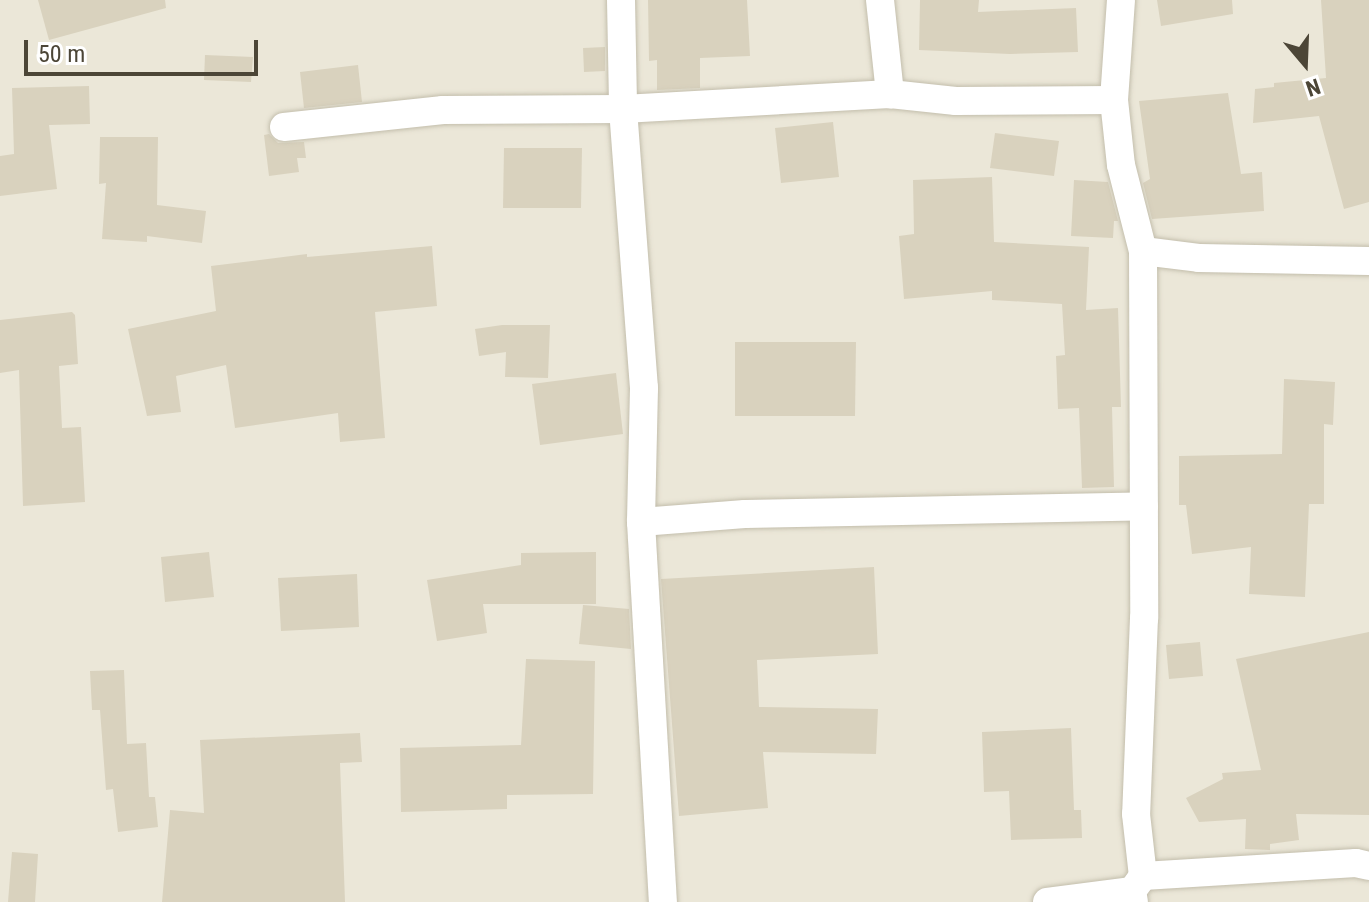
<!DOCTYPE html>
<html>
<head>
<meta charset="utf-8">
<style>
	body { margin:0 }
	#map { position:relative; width:1369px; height:902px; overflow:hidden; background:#f6f4ea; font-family:"Roboto Condensed",sans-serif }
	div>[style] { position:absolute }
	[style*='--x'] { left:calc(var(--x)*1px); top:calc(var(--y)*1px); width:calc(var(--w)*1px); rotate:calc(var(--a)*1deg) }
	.residential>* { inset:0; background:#ebe7d8 }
	.building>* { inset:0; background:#d9d2be }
	.roads { filter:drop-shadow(0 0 2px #c3beac) drop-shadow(0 0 2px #c3beac) }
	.street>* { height:28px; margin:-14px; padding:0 14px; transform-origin:14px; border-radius:14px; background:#fff }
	span { translate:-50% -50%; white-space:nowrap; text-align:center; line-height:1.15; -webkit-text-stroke:6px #fff; paint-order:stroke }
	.north { position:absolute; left:1265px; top:24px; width:80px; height:80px; -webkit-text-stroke:6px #fff; paint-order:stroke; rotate:161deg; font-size:22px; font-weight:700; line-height:32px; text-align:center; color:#4c4637 }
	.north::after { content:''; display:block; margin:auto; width:28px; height:36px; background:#4c4637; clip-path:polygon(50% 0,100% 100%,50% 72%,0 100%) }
	.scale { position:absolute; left:24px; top:40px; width:234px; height:36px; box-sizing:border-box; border:4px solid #4c4637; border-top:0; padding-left:10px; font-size:24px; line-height:28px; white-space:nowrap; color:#4c4637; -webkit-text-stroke:6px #fff; paint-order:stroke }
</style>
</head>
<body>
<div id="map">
	<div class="residential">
		<div style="clip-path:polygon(0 0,1369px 0,1369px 902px,0 902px)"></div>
	</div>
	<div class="building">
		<div style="clip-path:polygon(38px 0,165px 0,166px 8px,49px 40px)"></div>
		<div style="clip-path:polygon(648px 0,747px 0,750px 56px,700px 58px,700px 88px,657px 90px,657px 60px,649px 61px)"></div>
		<div style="clip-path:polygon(920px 0,979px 0,978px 12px,1076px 8px,1078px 52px,1010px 54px,919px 50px)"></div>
		<div style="clip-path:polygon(1157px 0,1232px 0,1233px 14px,1161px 26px)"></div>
		<div style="clip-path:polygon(1321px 0,1369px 0,1369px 202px,1344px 209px,1319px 116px,1253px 123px,1255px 89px,1274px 87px,1274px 83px,1326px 78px)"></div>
		<div style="clip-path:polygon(605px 47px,605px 71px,584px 72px,583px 48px)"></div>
		<div style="clip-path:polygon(205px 55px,253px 57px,251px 82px,204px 80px)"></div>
		<div style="clip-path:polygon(358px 65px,362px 102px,304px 108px,300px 72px)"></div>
		<div style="clip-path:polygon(89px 86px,90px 124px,49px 125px,57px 189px,0 196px,0 156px,14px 154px,12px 88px)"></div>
		<div style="clip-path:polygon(1228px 93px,1241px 174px,1262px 172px,1264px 211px,1152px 219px,1143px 183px,1150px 179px,1139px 101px)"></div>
		<div style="clip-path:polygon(833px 122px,839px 177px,781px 183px,775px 128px)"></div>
		<div style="clip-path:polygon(995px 133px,1059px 141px,1054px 176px,990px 168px)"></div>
		<div style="clip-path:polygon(269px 134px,278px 143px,304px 142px,306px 158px,297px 158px,299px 172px,269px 176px,264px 135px)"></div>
		<div style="clip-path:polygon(100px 137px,158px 137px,157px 205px,206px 211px,202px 243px,147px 236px,147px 242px,102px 239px,106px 183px,99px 184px)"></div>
		<div style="clip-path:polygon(504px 148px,582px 148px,581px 208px,503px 208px)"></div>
		<div style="clip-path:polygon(992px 177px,994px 242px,1089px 247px,1086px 310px,1118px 308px,1121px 407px,1112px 407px,1114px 487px,1082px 488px,1079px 408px,1058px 409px,1056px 356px,1065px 355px,1062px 304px,992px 300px,992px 291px,904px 299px,899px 236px,914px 234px,913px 180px)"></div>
		<div style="clip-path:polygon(1074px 180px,1108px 182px,1118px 221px,1114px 221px,1113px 238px,1071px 236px)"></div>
		<div style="clip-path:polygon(432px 246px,437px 306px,375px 312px,385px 438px,340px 442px,338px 413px,235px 428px,226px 365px,176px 376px,181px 412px,147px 416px,128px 329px,216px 311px,211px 266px,307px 254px,307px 257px)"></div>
		<div style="clip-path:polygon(72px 312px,75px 315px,78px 364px,59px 366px,62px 428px,81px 427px,85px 502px,23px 506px,19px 370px,0 373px,0 320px)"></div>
		<div style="clip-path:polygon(502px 325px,550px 325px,548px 378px,505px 377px,506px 352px,479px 356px,475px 329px)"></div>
		<div style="clip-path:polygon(735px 342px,856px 342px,855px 416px,735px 416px)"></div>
		<div style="clip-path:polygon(616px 373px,623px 434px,540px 445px,532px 384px)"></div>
		<div style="clip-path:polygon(1284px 379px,1335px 382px,1333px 425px,1324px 424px,1324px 504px,1309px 504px,1305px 597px,1249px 594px,1251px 547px,1192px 554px,1186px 505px,1179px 505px,1179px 456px,1282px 454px)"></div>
		<div style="clip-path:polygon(209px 552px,214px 597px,165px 602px,161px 557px)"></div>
		<div style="clip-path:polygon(596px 552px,596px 604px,483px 604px,487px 633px,437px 641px,427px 580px,521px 565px,521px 553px)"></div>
		<div style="clip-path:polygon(874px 567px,878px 654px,757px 660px,759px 707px,878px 709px,876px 754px,763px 752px,768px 808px,679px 816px,661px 579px)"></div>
		<div style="clip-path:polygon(357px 574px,359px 627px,281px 631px,278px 578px)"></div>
		<div style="clip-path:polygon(583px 605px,629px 609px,631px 649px,579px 644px)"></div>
		<div style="clip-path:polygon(1369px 632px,1369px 815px,1296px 814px,1299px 840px,1270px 844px,1270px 850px,1245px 849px,1246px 819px,1199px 822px,1186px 798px,1223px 779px,1222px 773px,1261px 770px,1236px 659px)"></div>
		<div style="clip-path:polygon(1200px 642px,1203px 676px,1169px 679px,1166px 645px)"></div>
		<div style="clip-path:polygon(526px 659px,595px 661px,593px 794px,507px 795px,507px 809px,401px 812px,400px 748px,521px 745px)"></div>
		<div style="clip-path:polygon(124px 670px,127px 744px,146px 743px,149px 797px,155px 797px,158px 827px,118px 832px,113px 789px,106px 790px,100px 710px,92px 710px,90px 671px)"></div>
		<div style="clip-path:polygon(1071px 728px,1074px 810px,1081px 810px,1082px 838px,1011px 840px,1009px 791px,984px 792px,982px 732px)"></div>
		<div style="clip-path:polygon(360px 733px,362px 762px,340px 763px,345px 902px,162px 902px,170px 810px,204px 813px,200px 740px)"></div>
		<div style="clip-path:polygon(12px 852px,38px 854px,35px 902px,8px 902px)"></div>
	</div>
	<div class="roads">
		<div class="street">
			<div style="--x:621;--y:0;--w:109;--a:88.9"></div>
			<div style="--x:623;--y:109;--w:280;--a:85.7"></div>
			<div style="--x:644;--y:388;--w:134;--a:91.3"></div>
			<div style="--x:641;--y:522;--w:381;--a:86.7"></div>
			<div style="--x:880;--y:0;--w:95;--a:83.9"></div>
			<div style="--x:890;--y:94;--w:66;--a:6.1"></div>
			<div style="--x:956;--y:101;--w:158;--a:-0.4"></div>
			<div style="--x:1114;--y:100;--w:65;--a:83.9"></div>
			<div style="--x:1121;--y:165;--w:89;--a:75.7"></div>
			<div style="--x:1143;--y:251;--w:367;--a:89.8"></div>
			<div style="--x:1144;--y:618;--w:196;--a:92.3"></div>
			<div style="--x:1136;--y:814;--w:62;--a:83.6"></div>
			<div style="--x:1143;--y:876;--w:19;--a:126"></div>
			<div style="--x:1132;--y:891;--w:11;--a:80"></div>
			<div style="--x:1114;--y:100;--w:100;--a:-86"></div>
			<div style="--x:284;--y:127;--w:160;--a:-6.1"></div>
			<div style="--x:443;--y:110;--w:180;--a:-0.3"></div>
			<div style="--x:623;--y:109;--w:267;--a:-3.2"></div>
			<div style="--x:1143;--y:251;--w:56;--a:7.1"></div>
			<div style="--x:1199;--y:258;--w:170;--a:1"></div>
			<div style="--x:641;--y:522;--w:104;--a:-4.4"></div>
			<div style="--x:745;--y:514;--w:399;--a:-1.1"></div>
			<div style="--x:1143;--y:876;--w:213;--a:-3.5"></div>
			<div style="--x:1356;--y:863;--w:13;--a:13"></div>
			<div style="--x:1047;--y:902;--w:86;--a:-7.4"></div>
		</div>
	</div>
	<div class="north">N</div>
	<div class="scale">50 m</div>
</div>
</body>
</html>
